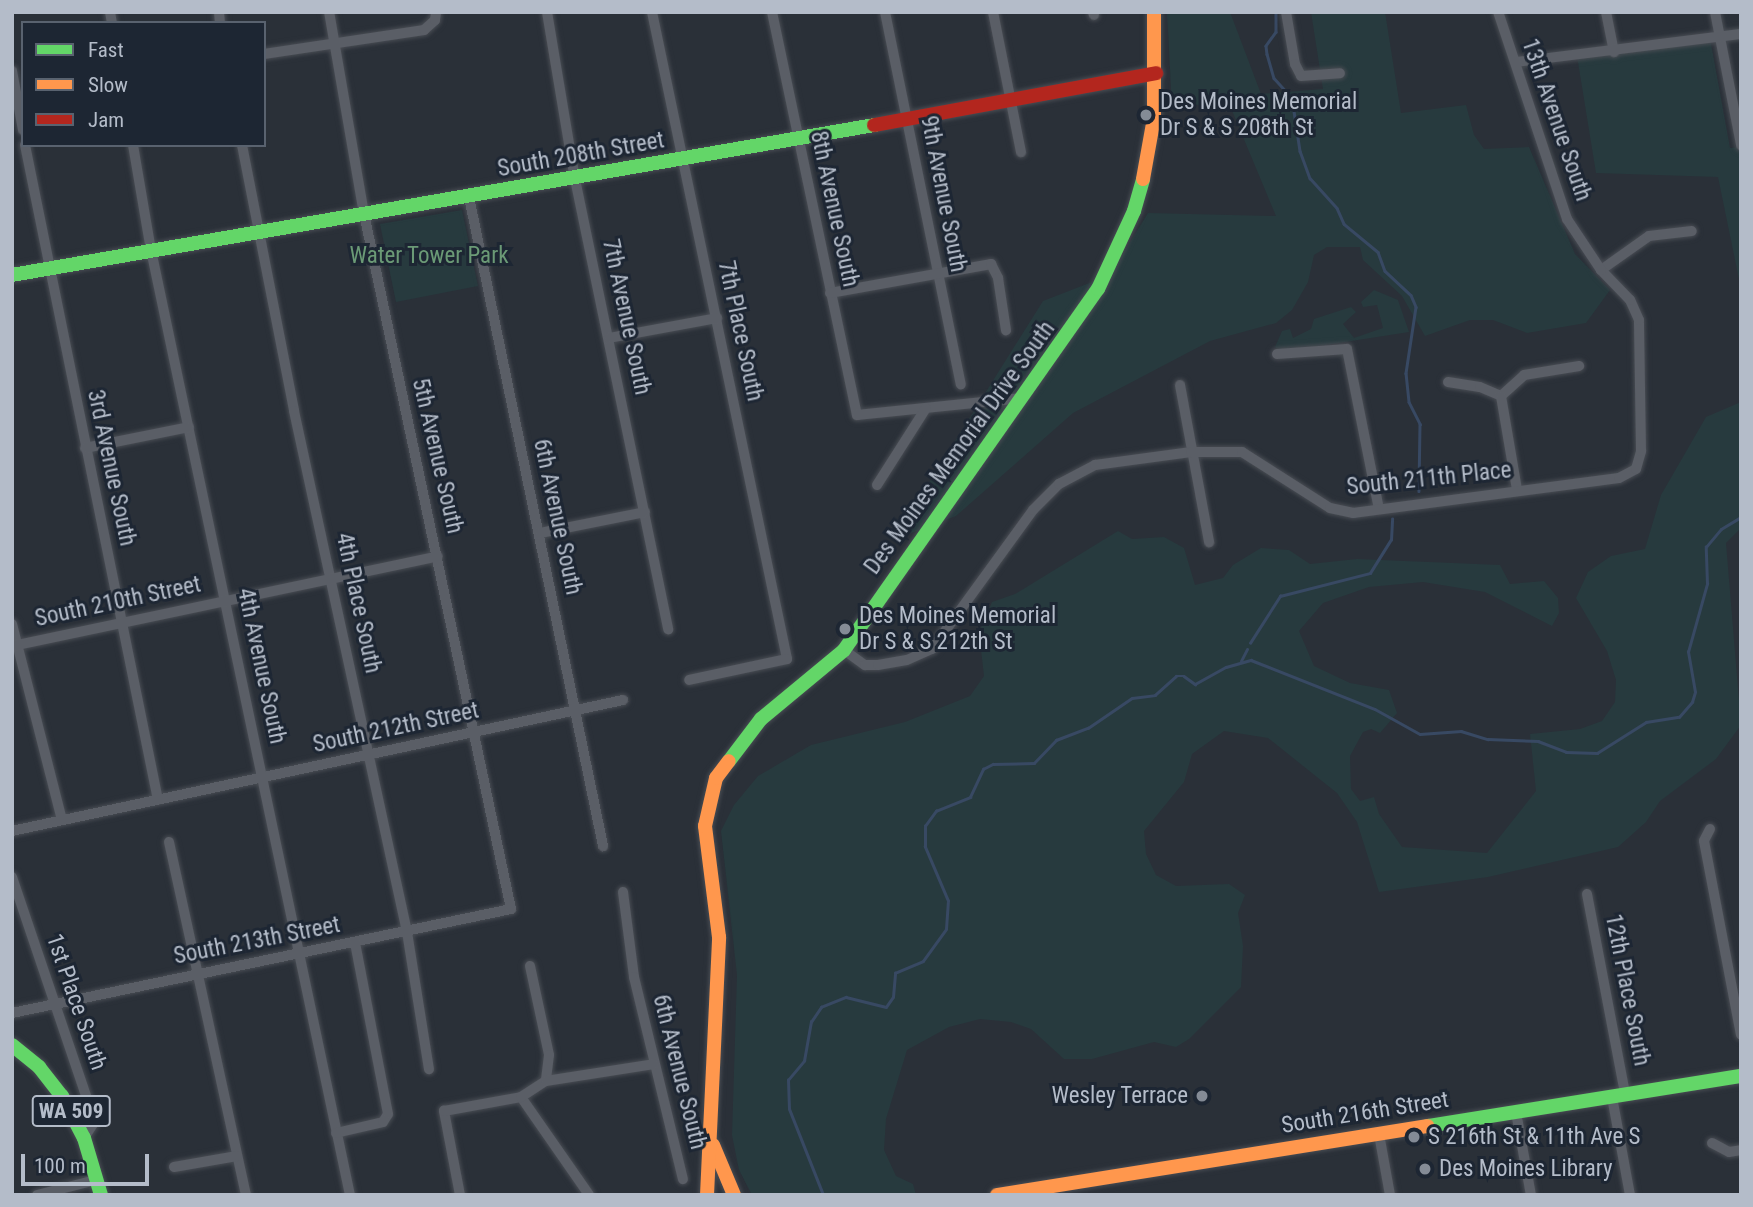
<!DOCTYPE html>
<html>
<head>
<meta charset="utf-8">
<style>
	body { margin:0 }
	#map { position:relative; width:1753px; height:1207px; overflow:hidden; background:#2a3038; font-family:"Roboto Condensed",sans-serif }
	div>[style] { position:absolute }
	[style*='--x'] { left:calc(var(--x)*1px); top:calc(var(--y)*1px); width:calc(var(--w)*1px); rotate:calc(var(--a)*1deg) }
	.green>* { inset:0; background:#273a3e }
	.stream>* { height:2.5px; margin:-1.25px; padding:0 1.25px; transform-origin:1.25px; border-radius:1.25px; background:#384963 }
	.roads { filter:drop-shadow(0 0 2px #484c53) drop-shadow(0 0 2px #484c53) }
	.street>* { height:10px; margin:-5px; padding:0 5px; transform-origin:5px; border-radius:5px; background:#5a5e66 }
	.fast>* { height:14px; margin:-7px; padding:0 7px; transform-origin:7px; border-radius:7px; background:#63d668 }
	.slow>* { height:14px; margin:-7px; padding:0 7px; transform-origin:7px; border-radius:7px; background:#ff974d }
	.jam>* { height:14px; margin:-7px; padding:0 7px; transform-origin:7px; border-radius:7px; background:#b3261e }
	.dots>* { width:19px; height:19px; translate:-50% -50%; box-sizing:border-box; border:4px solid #1d2633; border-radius:50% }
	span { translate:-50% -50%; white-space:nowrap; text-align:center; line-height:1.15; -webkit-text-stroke:6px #1d2633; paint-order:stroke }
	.shield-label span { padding:2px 5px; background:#1d2633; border:2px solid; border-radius:5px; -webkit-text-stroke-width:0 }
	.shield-label { font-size:21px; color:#b4bcc9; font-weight:700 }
	.poi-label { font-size:23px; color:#b4bcc9 }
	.left { translate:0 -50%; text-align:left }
	.right { translate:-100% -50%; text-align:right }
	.street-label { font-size:23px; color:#b4bcc9 }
	.park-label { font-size:23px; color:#6b9a76 }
	.frame { position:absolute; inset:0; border:14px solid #b4bcc9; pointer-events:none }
	.legend { position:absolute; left:21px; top:21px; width:245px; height:126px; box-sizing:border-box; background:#1d2633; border:2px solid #59626f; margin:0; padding:9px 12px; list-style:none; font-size:21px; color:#b4bcc9 }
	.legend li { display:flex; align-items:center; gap:14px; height:35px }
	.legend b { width:35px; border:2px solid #59626f }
	.scale { position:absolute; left:21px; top:1154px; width:128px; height:32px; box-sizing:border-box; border:4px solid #b4bcc9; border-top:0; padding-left:9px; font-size:21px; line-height:24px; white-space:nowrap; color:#b4bcc9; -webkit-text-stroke:5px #1d2633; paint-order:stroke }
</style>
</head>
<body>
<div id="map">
	<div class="green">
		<div style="clip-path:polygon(1167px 12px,1230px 12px,1261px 94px,1323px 89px,1311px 12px,1385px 12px,1401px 113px,1466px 105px,1474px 135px,1484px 149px,1529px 147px,1575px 254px,1610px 290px,1586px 323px,1527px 333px,1493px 320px,1470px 320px,1425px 336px,1402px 296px,1363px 260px,1360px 247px,1327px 247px,1314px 255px,1308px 282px,1292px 310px,1276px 323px,1210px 341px,1073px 413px,956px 516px,893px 540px,1043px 301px,1110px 275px,1148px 213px,1276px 216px,1228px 101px,1172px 108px)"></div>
		<div style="clip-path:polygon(1710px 38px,1730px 148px,1741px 147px,1741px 289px,1718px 177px,1596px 173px,1577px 56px)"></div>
		<div style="clip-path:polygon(462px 210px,478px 286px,396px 302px,380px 224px)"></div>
		<div style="clip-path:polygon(1374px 290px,1398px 300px,1409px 332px,1281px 352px,1275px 347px,1282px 331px,1290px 329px,1293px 338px,1311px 329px,1314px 319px,1351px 307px,1356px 312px,1343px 324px,1354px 338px,1383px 328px,1377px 305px,1363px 307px,1361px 302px)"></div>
		<div style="clip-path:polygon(1741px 402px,1741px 528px,1726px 543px,1741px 725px,1716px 759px,1660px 801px,1646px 822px,1618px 847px,1488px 877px,1379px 892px,1357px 822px,1337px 793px,1268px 738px,1224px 731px,1192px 754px,1184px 782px,1144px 831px,1146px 854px,1156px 875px,1176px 886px,1229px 884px,1245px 895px,1238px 913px,1243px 946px,1241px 987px,1189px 1039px,1176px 1047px,1154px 1042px,1092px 1059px,1064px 1059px,1031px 1029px,1011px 1022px,980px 1019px,949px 1027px,907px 1050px,886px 1119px,884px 1150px,896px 1176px,913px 1184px,916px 1195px,752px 1195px,739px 1170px,732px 1135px,737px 975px,721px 831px,734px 805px,758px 776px,811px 745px,905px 722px,970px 696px,984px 676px,979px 632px,992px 602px,1015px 594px,1118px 531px,1132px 539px,1164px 537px,1184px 548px,1195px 585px,1223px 578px,1233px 565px,1261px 548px,1289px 550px,1310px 564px,1357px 559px,1500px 565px,1510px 584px,1544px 581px,1558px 598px,1559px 613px,1552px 626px,1485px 592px,1423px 582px,1369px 587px,1323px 603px,1299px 631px,1314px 666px,1350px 683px,1389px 690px,1397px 713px,1380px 733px,1371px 729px,1363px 732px,1350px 756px,1351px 789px,1360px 801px,1374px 797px,1379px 814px,1402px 847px,1487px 853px,1536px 791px,1530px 734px,1580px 729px,1602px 721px,1615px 702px,1616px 680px,1607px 651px,1576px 598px,1588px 572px,1611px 556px,1645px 549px,1661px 495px,1706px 417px)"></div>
	</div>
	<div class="stream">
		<div style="--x:1276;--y:12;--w:20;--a:90"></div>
		<div style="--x:1276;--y:32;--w:17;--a:126"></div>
		<div style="--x:1266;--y:46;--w:8;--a:83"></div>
		<div style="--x:1267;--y:54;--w:25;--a:74"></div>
		<div style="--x:1274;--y:78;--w:27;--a:48"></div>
		<div style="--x:1292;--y:98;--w:54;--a:81.4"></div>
		<div style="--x:1300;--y:151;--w:29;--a:70"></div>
		<div style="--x:1310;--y:178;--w:40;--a:48"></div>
		<div style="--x:1337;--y:208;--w:17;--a:66"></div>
		<div style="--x:1344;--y:224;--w:44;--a:39.5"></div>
		<div style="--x:1378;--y:252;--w:20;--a:70"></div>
		<div style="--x:1385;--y:271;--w:35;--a:43"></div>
		<div style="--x:1411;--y:295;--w:13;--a:67"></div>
		<div style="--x:1416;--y:307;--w:67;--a:98.6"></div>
		<div style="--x:1406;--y:373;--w:29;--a:84"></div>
		<div style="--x:1409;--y:402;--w:25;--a:63"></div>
		<div style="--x:1420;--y:424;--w:67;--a:90.9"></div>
		<div style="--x:1250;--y:643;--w:56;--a:-57.4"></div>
		<div style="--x:1280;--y:596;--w:93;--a:-14.3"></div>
		<div style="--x:1370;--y:573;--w:39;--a:-58"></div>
		<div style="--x:1391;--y:540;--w:21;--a:-87"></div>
		<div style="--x:1241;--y:661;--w:13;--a:-63"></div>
		<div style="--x:823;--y:1195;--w:92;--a:-111.6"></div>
		<div style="--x:789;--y:1109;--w:29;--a:-92"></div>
		<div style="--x:788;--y:1080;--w:25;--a:-50"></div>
		<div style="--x:804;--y:1061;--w:40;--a:-80"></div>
		<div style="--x:811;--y:1022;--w:18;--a:-56"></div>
		<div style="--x:821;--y:1007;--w:27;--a:-22"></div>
		<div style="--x:846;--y:997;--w:41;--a:14"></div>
		<div style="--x:886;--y:1007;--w:12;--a:-55"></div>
		<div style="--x:893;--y:997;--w:24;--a:-85"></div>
		<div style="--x:895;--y:973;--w:30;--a:-23"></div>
		<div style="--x:923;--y:961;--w:39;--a:-54"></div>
		<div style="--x:946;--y:929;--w:28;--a:-86"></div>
		<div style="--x:948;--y:901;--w:59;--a:-113.1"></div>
		<div style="--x:925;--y:847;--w:21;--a:-90"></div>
		<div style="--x:925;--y:826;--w:19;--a:-54"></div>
		<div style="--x:936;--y:811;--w:37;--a:-22"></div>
		<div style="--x:970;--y:797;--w:31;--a:-65"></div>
		<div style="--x:983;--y:769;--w:11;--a:-27"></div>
		<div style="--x:993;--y:764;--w:41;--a:-1.4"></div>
		<div style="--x:1034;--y:763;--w:32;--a:-46"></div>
		<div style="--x:1056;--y:740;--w:34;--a:-21"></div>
		<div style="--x:1088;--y:728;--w:53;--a:-34.3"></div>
		<div style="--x:1132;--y:698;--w:23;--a:-7"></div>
		<div style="--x:1155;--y:695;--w:28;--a:-42"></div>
		<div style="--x:1176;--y:676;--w:8;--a:0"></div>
		<div style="--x:1184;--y:676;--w:14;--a:36"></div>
		<div style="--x:1195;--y:684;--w:35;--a:-29"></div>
		<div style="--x:1226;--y:667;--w:26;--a:-16"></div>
		<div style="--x:1251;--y:660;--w:133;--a:21.6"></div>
		<div style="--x:1375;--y:709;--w:51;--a:29.1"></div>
		<div style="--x:1420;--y:734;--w:41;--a:-4.2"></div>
		<div style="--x:1461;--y:731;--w:28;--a:17"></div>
		<div style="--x:1488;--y:739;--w:50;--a:2.3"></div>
		<div style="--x:1538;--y:741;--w:30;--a:21"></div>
		<div style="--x:1566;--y:752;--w:31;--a:2"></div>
		<div style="--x:1597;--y:753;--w:58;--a:-32.3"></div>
		<div style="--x:1646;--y:722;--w:33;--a:-9"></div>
		<div style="--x:1679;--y:717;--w:20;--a:-49"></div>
		<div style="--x:1692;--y:702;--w:10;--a:-73"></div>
		<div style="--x:1695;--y:692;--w:41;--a:-99.9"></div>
		<div style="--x:1688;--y:652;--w:71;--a:-74.4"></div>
		<div style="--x:1707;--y:584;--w:37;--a:-92"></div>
		<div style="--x:1706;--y:547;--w:23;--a:-50"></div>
		<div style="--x:1721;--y:529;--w:23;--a:-31"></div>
	</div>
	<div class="roads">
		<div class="street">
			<div style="--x:110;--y:12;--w:11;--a:80"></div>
			<div style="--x:219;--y:12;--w:11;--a:85"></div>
			<div style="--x:547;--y:12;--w:169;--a:80.5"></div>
			<div style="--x:575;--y:179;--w:460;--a:78.3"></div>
			<div style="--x:652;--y:12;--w:661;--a:78.21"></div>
			<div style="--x:787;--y:659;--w:100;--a:167.9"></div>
			<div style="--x:772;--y:12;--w:412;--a:78.1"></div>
			<div style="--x:857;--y:415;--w:166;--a:-5.9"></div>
			<div style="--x:885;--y:12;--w:380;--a:78.5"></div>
			<div style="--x:993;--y:12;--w:143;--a:78.7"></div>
			<div style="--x:1093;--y:12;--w:3;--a:72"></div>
			<div style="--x:1286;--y:12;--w:53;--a:80.2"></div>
			<div style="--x:1295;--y:64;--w:13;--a:63"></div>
			<div style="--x:1301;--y:76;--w:39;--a:-4"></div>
			<div style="--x:1606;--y:12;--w:41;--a:78.7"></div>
			<div style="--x:1715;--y:12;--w:136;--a:78.9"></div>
			<div style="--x:264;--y:54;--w:162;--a:-8.5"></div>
			<div style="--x:424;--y:30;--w:15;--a:-42"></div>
			<div style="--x:435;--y:20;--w:8;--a:-83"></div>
			<div style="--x:1516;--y:62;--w:227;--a:-7.1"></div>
			<div style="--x:12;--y:71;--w:60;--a:79.4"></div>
			<div style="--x:25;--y:145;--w:668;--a:78.52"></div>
			<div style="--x:133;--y:145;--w:107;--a:80.3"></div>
			<div style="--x:151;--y:250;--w:966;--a:78.11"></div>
			<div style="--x:242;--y:145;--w:271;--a:78.9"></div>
			<div style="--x:294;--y:411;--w:533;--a:77.76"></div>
			<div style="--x:407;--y:932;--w:139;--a:80.9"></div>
			<div style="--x:469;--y:197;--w:663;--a:78.33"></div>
			<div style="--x:1601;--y:270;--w:59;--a:-35.3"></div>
			<div style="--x:1649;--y:236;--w:43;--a:-6.6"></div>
			<div style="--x:830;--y:293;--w:164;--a:-10.2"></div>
			<div style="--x:991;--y:264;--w:16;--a:63"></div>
			<div style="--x:998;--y:278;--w:53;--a:81.3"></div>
			<div style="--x:609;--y:338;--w:110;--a:-10.5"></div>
			<div style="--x:1277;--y:354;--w:70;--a:-4.1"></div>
			<div style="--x:1347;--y:349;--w:163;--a:78.7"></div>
			<div style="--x:1448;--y:382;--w:32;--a:9"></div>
			<div style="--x:1480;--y:387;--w:23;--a:23"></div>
			<div style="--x:1501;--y:396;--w:31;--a:-42"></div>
			<div style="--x:1524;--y:375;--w:56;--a:-9.3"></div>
			<div style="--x:1180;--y:385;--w:160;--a:79.5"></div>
			<div style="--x:1501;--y:396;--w:95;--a:80.3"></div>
			<div style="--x:85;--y:448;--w:106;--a:-11.4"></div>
			<div style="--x:877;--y:485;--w:91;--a:-57.5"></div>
			<div style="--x:540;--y:533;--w:107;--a:-11.3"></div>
			<div style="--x:12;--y:624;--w:202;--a:75.7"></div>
			<div style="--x:12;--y:646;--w:435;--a:-11.9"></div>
			<div style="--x:844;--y:650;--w:26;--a:36"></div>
			<div style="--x:865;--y:665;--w:13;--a:0"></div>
			<div style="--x:878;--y:665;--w:29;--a:-10"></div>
			<div style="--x:907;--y:660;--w:27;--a:-24"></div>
			<div style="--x:932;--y:649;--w:172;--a:-54"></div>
			<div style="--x:1033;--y:510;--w:37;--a:-45"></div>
			<div style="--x:1059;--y:484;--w:41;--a:-27.8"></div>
			<div style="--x:1095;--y:465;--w:97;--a:-7.7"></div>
			<div style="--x:1191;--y:452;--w:51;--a:0"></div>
			<div style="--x:1242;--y:452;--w:104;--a:32.5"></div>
			<div style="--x:1330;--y:508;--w:24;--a:12"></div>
			<div style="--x:1353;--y:513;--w:268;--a:-7.5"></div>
			<div style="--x:1619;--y:478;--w:19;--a:-28"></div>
			<div style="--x:1636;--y:469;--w:19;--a:-74"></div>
			<div style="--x:1641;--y:451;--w:131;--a:-90.9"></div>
			<div style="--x:1639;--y:320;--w:22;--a:-114"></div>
			<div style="--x:1630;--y:300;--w:42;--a:-134"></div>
			<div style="--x:1601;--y:270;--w:61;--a:-123.7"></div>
			<div style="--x:1567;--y:219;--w:218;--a:-108.4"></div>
			<div style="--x:1710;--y:829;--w:13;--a:117"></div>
			<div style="--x:1704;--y:841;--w:197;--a:79.2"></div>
			<div style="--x:12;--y:831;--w:625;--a:-12.1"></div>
			<div style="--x:169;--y:842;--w:361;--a:77.7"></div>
			<div style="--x:12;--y:877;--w:249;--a:71.3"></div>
			<div style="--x:92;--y:1113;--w:11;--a:85"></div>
			<div style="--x:93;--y:1124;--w:17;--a:123"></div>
			<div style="--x:623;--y:892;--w:86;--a:82.6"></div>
			<div style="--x:634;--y:977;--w:208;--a:76.4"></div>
			<div style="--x:1587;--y:894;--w:204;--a:79.2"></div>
			<div style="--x:530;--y:966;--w:91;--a:77.9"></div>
			<div style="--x:549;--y:1055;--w:26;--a:97"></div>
			<div style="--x:12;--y:1013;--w:510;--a:-11.77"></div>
			<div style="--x:511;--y:909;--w:710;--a:-101.94"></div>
			<div style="--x:364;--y:214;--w:205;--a:-99.8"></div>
			<div style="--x:521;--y:1097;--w:119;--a:55.2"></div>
			<div style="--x:1612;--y:1097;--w:100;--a:79.6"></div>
			<div style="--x:1516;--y:1112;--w:84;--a:79.8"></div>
			<div style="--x:336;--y:1133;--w:48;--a:-13.2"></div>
			<div style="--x:383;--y:1122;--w:9;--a:-58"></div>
			<div style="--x:388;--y:1114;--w:175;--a:-100.9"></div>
			<div style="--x:1379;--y:1134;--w:62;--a:79.8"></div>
			<div style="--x:1712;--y:1143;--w:19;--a:28"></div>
			<div style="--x:1729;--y:1152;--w:12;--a:-9"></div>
			<div style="--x:174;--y:1167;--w:64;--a:-9.9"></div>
			<div style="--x:37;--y:1195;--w:61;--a:-14.3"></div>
			<div style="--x:460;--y:1195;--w:86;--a:-100.8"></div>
			<div style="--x:444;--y:1111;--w:78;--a:-10.3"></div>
			<div style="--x:521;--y:1097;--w:30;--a:-33"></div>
			<div style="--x:546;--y:1081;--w:109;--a:-8.9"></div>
		</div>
		<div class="fast">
			<div style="--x:12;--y:275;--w:875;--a:-9.87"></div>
			<div style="--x:729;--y:761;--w:53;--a:-52.7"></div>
			<div style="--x:761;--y:719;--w:108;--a:-39.7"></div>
			<div style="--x:844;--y:650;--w:441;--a:-54.9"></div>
			<div style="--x:1098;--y:289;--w:86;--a:-65.2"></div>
			<div style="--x:1134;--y:211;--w:33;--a:-74"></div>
			<div style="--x:12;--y:1045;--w:35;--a:39"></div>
			<div style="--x:39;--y:1067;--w:37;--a:52"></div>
			<div style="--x:62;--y:1096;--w:47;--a:62.4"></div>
			<div style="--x:84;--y:1138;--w:59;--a:73.4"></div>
			<div style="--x:1428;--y:1126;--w:317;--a:-9.1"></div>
		</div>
		<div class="slow">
			<div style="--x:1143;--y:179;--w:62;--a:-79.8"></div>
			<div style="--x:1154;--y:118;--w:106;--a:-90"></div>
			<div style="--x:713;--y:1145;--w:54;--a:67.2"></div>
			<div style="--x:707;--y:1195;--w:258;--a:-87.3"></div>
			<div style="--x:719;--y:937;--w:112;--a:-97.2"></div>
			<div style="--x:705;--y:826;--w:49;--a:-77.1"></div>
			<div style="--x:716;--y:778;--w:21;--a:-53"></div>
			<div style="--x:997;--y:1195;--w:436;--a:-9.1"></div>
		</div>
		<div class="jam">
			<div style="--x:874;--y:125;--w:287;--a:-10.4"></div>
		</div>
	</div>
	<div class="dots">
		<div style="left:1146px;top:115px;background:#848b96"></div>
		<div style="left:845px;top:629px;background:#848b96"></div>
		<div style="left:1202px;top:1096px;background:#848b96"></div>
		<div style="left:1414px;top:1137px;background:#848b96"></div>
		<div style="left:1425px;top:1169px;background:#848b96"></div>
	</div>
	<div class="shield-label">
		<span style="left:71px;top:1111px">WA 509</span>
	</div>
	<div class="poi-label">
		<span class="left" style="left:1160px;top:115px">Des Moines Memorial<br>Dr S &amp; S 208th St</span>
		<span class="left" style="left:859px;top:629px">Des Moines Memorial<br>Dr S &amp; S 212th St</span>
		<span class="right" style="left:1188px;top:1096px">Wesley Terrace</span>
		<span class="left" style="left:1428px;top:1137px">S 216th St &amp; 11th Ave S</span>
		<span class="left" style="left:1439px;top:1169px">Des Moines Library</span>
	</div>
	<div class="street-label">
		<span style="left:1556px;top:120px;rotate:71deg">13th Avenue South</span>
		<span style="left:581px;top:155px;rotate:-10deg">South 208th Street</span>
		<span style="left:943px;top:194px;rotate:79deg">9th Avenue South</span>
		<span style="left:834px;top:209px;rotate:78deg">8th Avenue South</span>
		<span style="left:626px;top:317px;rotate:78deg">7th Avenue South</span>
		<span style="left:740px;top:331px;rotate:78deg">7th Place South</span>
		<span style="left:960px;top:448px;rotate:-54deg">Des Moines Memorial Drive South</span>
		<span style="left:437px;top:456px;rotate:77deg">5th Avenue South</span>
		<span style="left:111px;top:468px;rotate:78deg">3rd Avenue South</span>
		<span style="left:1429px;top:479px;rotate:-6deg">South 211th Place</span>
		<span style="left:557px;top:517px;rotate:78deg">6th Avenue South</span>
		<span style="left:118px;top:602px;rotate:-12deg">South 210th Street</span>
		<span style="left:358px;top:603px;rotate:78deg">4th Place South</span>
		<span style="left:261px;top:666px;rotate:78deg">4th Avenue South</span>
		<span style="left:396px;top:728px;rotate:-12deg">South 212th Street</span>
		<span style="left:257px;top:941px;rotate:-11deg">South 213th Street</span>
		<span style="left:1627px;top:990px;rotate:79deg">12th Place South</span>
		<span style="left:76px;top:1002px;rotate:71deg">1st Place South</span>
		<span style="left:679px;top:1072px;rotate:76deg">6th Avenue South</span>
		<span style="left:1365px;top:1113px;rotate:-9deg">South 216th Street</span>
	</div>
	<div class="park-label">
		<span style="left:429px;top:256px">Water Tower Park</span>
	</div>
	<div class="frame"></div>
	<ul class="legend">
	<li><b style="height:9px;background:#63d668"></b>Fast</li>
	<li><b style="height:9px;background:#ff974d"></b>Slow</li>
	<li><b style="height:9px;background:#b3261e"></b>Jam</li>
	</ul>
	<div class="scale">100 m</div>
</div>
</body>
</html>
